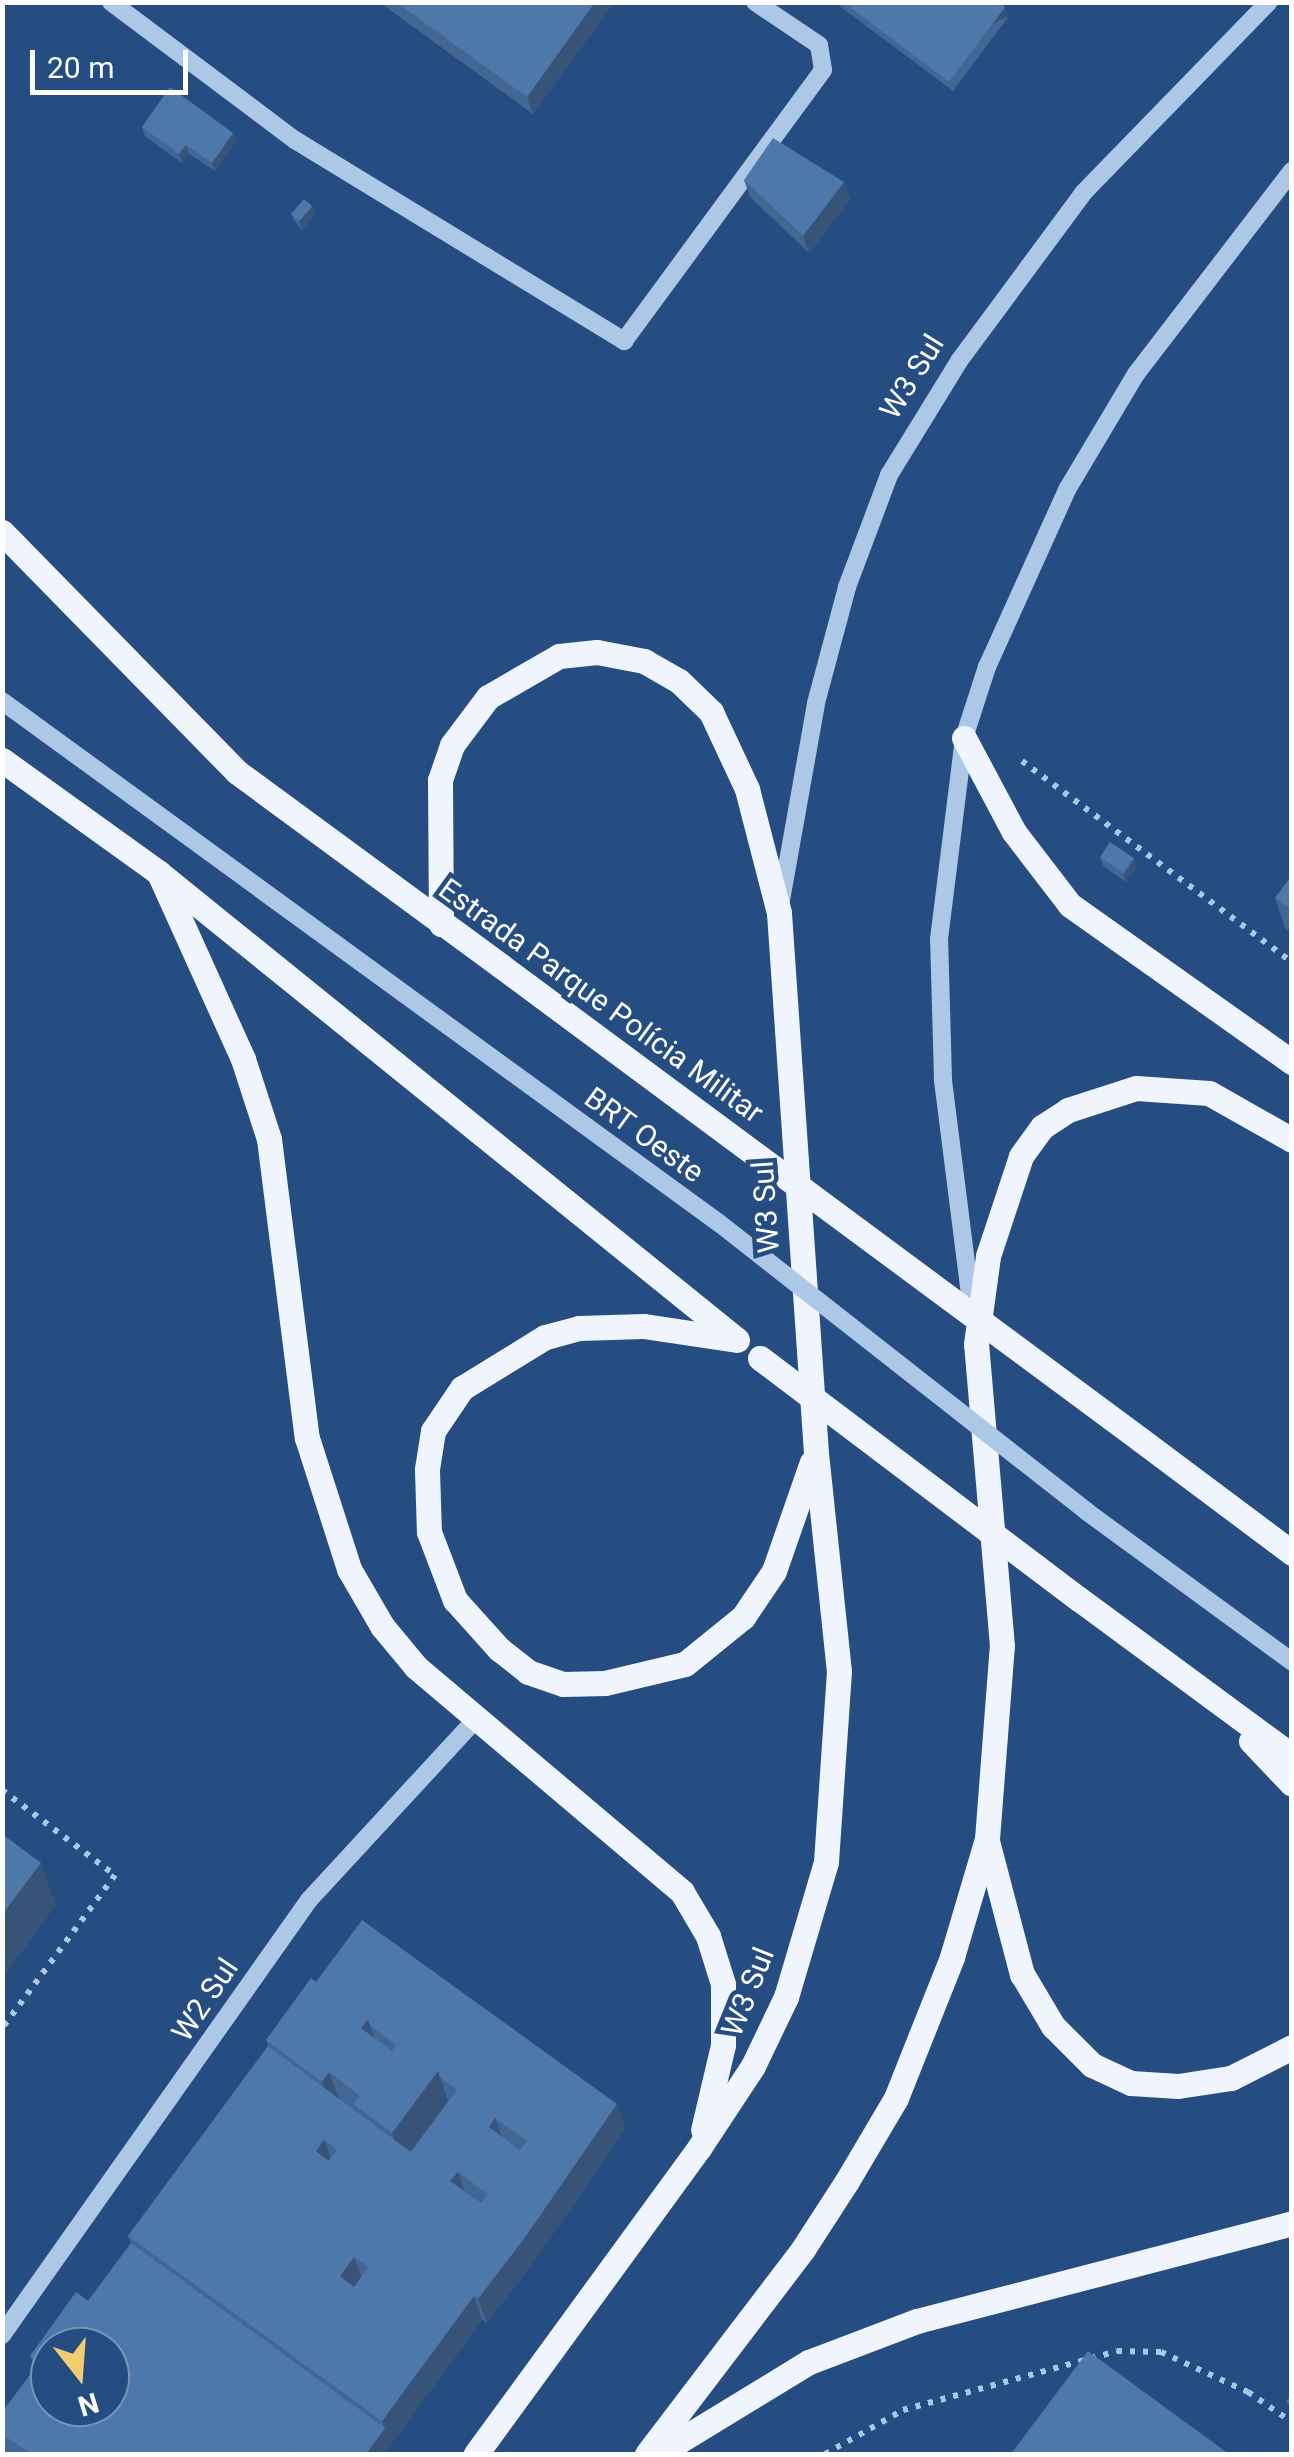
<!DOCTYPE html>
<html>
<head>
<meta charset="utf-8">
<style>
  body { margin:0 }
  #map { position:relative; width:1294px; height:2457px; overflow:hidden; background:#254d82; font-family:Roboto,sans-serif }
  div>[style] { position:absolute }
  .path>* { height:6px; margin-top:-3px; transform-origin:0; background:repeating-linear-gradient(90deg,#adc7e7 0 5px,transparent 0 13px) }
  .minor>* { height:18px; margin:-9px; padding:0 9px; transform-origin:9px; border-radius:9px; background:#adc7e7 }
  .major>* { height:25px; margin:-12.5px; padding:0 12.5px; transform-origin:12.5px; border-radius:12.5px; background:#eff4fd }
  .minor-bridge>* { height:18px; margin:-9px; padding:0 9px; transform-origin:9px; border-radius:9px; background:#adc7e7 }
  .major-bridge>* { height:25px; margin:-12.5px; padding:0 12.5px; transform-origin:12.5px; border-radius:12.5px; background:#eff4fd }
  .wall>* { inset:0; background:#436692 }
  .shaded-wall>* { inset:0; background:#375377; transform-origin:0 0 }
  .building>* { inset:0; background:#4e77aa; transform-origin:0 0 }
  span { translate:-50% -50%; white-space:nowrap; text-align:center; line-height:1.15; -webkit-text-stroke:9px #254d82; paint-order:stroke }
  .street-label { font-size:30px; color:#fff }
  .frame { position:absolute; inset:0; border:5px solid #fff; pointer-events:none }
  .north { position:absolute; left:30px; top:2327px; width:100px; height:100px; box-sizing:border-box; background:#254d82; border:2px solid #7c94b4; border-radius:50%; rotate:163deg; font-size:28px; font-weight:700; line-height:40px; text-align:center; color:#fff }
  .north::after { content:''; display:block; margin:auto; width:35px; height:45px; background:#f0cd72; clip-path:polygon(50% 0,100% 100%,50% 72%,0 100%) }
  .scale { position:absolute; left:30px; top:50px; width:158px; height:45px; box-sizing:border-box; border:5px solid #fff; border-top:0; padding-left:12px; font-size:30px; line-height:35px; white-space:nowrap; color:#fff; -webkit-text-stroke:8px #254d82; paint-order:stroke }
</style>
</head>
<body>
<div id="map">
  <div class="path">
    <i style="left:1022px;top:761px;width:337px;rotate:36.7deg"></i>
    <i style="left:2px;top:1790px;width:141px;rotate:37deg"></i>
    <i style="left:115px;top:1875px;width:190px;rotate:126.4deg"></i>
    <i style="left:825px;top:2454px;width:90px;rotate:-29.4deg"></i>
    <i style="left:903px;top:2410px;width:222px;rotate:-15.4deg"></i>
    <i style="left:1117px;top:2351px;width:44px;rotate:1.3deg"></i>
    <i style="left:1161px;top:2352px;width:96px;rotate:24.7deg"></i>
    <i style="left:1248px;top:2392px;width:53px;rotate:34.3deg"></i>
  </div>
  <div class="minor">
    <i style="left:111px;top:2px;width:230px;rotate:36.9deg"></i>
    <i style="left:295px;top:140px;width:386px;rotate:31.4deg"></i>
    <i style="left:624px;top:341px;width:336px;rotate:-53.7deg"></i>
    <i style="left:823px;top:70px;width:25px;rotate:-99deg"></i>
    <i style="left:819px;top:45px;width:77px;rotate:-146.1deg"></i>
    <i style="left:2px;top:701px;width:887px;rotate:36.06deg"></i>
    <i style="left:780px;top:906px;width:206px;rotate:-79.9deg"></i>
    <i style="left:816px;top:703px;width:120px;rotate:-75deg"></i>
    <i style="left:847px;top:587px;width:120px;rotate:-69.4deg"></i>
    <i style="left:889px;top:475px;width:134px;rotate:-58.4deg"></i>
    <i style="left:959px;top:361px;width:210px;rotate:-53.5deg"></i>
    <i style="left:1084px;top:192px;width:265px;rotate:-45.8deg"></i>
    <i style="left:973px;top:1318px;width:241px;rotate:-97.2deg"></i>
    <i style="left:943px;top:1079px;width:140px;rotate:-91.6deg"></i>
    <i style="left:939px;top:939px;width:203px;rotate:-82.9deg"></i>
    <i style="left:964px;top:738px;width:75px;rotate:-72.1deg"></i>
    <i style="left:987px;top:667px;width:196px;rotate:-65.7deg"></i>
    <i style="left:1068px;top:488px;width:133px;rotate:-59.2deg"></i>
    <i style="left:1136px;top:374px;width:256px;rotate:-52.5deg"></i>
    <i style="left:1086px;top:1511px;width:255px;rotate:36.2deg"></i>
    <i style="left:2px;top:2335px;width:532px;rotate:-54.79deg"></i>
    <i style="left:309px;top:1900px;width:249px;rotate:-47.3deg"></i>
  </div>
  <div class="major">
    <i style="left:2px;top:532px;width:336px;rotate:45.6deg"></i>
    <i style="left:237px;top:772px;width:328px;rotate:36.3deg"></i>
    <i style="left:964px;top:738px;width:106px;rotate:62deg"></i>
    <i style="left:1014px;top:832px;width:92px;rotate:52.5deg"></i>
    <i style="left:1070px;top:905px;width:272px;rotate:35.3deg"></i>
    <i style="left:2px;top:760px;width:193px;rotate:35.7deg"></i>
    <i style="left:159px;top:873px;width:742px;rotate:38.93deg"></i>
    <i style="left:159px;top:873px;width:204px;rotate:65.7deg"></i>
    <i style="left:243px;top:1059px;width:84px;rotate:72deg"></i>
    <i style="left:269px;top:1139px;width:301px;rotate:82.8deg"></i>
    <i style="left:307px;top:1438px;width:138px;rotate:72.2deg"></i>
    <i style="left:349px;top:1569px;width:66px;rotate:59.9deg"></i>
    <i style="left:382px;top:1626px;width:53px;rotate:50.3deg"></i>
    <i style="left:416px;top:1667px;width:348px;rotate:40.2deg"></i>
    <i style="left:682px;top:1892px;width:51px;rotate:59.4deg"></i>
    <i style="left:708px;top:1936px;width:50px;rotate:72.6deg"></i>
    <i style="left:723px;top:1984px;width:61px;rotate:90deg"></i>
    <i style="left:723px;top:2045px;width:87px;rotate:103.2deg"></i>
    <i style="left:441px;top:924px;width:144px;rotate:-90.4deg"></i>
    <i style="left:440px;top:780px;width:37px;rotate:-71deg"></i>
    <i style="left:452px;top:745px;width:60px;rotate:-53.1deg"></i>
    <i style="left:488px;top:697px;width:82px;rotate:-30deg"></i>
    <i style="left:559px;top:656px;width:38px;rotate:-6deg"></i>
    <i style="left:597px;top:652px;width:48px;rotate:10.8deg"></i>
    <i style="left:644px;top:661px;width:40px;rotate:29.7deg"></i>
    <i style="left:679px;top:681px;width:45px;rotate:44.1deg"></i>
    <i style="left:711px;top:712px;width:85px;rotate:64.9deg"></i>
    <i style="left:747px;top:789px;width:128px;rotate:75.5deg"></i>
    <i style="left:779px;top:913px;width:541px;rotate:86.08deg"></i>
    <i style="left:816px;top:1453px;width:219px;rotate:84deg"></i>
    <i style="left:839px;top:1671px;width:191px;rotate:93.9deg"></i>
    <i style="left:826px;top:1862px;width:141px;rotate:106.5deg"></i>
    <i style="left:786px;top:1997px;width:76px;rotate:115.6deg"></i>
    <i style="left:753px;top:2066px;width:98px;rotate:123.4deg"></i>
    <i style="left:699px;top:2148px;width:379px;rotate:126.1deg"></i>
    <i style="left:737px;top:1340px;width:95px;rotate:-171.5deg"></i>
    <i style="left:643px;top:1326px;width:64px;rotate:178.2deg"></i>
    <i style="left:579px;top:1328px;width:35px;rotate:165deg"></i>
    <i style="left:545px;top:1337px;width:97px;rotate:148.4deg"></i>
    <i style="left:462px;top:1388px;width:52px;rotate:124deg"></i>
    <i style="left:433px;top:1431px;width:39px;rotate:99deg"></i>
    <i style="left:427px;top:1470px;width:62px;rotate:88.2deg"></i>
    <i style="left:429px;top:1532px;width:73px;rotate:69.1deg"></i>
    <i style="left:455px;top:1600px;width:66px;rotate:48.1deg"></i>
    <i style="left:499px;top:1649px;width:37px;rotate:38deg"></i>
    <i style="left:528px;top:1672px;width:37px;rotate:19deg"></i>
    <i style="left:563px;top:1684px;width:42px;rotate:-1.4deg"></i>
    <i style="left:605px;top:1683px;width:82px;rotate:-13.4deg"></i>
    <i style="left:685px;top:1664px;width:75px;rotate:-39deg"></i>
    <i style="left:743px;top:1617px;width:55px;rotate:-56deg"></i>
    <i style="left:774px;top:1571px;width:115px;rotate:-70.8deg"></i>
    <i style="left:1141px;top:1440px;width:189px;rotate:36.8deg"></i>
    <i style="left:1079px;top:1599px;width:265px;rotate:36.4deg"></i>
    <i style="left:1251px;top:1741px;width:59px;rotate:46.4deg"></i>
    <i style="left:987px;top:1841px;width:138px;rotate:75.3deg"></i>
    <i style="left:1022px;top:1974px;width:61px;rotate:59.2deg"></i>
    <i style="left:1053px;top:2026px;width:55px;rotate:45deg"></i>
    <i style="left:1092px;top:2065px;width:43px;rotate:24.8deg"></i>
    <i style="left:1131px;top:2083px;width:47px;rotate:3.7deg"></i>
    <i style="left:1178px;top:2086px;width:54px;rotate:-8.6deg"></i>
    <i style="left:1231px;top:2078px;width:68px;rotate:-26.9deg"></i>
    <i style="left:647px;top:2454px;width:258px;rotate:-52.7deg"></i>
    <i style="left:803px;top:2249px;width:81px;rotate:-57.1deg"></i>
    <i style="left:847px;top:2181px;width:96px;rotate:-59.4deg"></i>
    <i style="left:896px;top:2098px;width:152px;rotate:-68.3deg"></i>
    <i style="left:952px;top:1957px;width:123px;rotate:-73.5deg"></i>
    <i style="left:987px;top:1839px;width:194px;rotate:-85.6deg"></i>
    <i style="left:1002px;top:1646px;width:303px;rotate:-94.9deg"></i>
    <i style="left:976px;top:1344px;width:89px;rotate:-82.2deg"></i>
    <i style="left:988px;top:1256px;width:105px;rotate:-71.7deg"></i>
    <i style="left:1021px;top:1156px;width:36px;rotate:-54deg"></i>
    <i style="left:1042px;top:1127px;width:31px;rotate:-33deg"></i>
    <i style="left:1068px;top:1110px;width:71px;rotate:-17.9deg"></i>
    <i style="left:1136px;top:1088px;width:73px;rotate:3.9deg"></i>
    <i style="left:1209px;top:1093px;width:95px;rotate:29.5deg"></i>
    <i style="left:658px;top:2454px;width:177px;rotate:-31.4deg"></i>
    <i style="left:809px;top:2362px;width:116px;rotate:-20.8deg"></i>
    <i style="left:917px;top:2321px;width:388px;rotate:-14.6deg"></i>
  </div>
  <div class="minor-bridge">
    <i style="left:719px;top:1223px;width:467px;rotate:38.1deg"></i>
  </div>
  <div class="major-bridge">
    <i style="left:501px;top:966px;width:796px;rotate:36.52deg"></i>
    <i style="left:760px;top:1358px;width:400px;rotate:37.1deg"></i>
  </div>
  <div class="wall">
    <i style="clip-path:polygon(379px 2px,614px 2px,533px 114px)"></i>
    <i style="clip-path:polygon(834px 2px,999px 2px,1009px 16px,953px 91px)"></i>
    <i style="clip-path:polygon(142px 127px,233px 133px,236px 141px,215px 171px,189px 154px,182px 163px,145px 136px)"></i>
    <i style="clip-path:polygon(744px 180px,844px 182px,850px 199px,809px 253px,750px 197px)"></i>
    <i style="clip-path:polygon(312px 206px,315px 214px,302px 230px,295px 222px,291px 214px)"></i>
    <i style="clip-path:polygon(1100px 857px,1137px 867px,1126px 882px,1103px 866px)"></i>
    <i style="clip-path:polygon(1292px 875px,1292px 932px,1285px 928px,1275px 898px)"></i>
    <i style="clip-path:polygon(316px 1982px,626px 2128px,535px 2260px,487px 2323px,482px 2320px,384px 2454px,3px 2454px,2px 2412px,35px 2369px,30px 2356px,88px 2301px,131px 2243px,128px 2236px,268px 2046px,266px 2040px)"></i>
  </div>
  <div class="shaded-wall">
    <i style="clip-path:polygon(595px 2px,614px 2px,533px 114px,527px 97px)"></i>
    <i style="left:1005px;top:7px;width:10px;height:94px;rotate:66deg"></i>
    <i style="clip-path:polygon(233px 133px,236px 141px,215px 171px,212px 163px)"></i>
    <i style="clip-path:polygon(186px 145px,189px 154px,182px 163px,179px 154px)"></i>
    <i style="clip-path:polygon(844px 182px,850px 199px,809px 253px,803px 236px)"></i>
    <i style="clip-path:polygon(312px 206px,315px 214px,302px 230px,299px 221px)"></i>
    <i style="clip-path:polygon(1134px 858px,1137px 867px,1126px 882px,1123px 873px)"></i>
    <i style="clip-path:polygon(41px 1863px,56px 1905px,2px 1979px,2px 1915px)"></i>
    <i style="clip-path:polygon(368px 2020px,378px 2049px,361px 2028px)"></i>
    <i style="clip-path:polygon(438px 2071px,448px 2101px,402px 2163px,392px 2133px)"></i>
    <i style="clip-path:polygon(329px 2072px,340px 2102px,333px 2111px,322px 2082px)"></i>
    <i style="clip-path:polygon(617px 2104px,626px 2128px,535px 2260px,487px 2323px,478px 2299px)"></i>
    <i style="clip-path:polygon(495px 2118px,504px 2142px,489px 2127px)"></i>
    <i style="clip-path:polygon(324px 2140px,333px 2164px,316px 2151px)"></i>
    <i style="clip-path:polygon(458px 2172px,466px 2196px,450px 2181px)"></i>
    <i style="clip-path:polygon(354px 2257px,363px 2281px,349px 2300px,340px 2276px)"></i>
    <i style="clip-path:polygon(474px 2296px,482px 2320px,384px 2454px,366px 2454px,385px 2428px,382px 2421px)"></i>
  </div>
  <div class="building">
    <i style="clip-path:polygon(396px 2px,595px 2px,527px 97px)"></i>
    <i style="clip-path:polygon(843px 2px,999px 2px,1005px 7px,949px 82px)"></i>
    <i style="clip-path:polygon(170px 87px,233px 133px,212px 163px,186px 145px,179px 154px,142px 127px)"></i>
    <i style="clip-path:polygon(773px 138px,844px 182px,803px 236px,744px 180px)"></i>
    <i style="left:304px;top:199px;width:11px;height:20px;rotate:41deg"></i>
    <i style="left:1110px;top:842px;width:29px;height:18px;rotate:34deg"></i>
    <i style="clip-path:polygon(1292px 875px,1292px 910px,1275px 898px)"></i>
    <i style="clip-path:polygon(2px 1834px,41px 1863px,2px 1915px)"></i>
    <i style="clip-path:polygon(evenodd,362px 1920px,617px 2104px,526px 2236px,478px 2299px,474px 2296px,382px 2421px,128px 2236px,268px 2046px,411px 2152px,457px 2090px,440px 2077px,438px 2071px,398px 2042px,396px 2045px,370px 2025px,368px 2020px,316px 1982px,362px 1920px,495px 2118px,527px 2141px,520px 2150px,489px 2127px,495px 2118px,362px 1920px,324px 2140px,337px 2150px,328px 2161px,316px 2151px,324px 2140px,362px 1920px,458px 2172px,488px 2194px,481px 2203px,450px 2181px,458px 2172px,362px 1920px,354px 2257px,368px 2267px,354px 2287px,340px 2276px,354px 2257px)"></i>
    <i style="clip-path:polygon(311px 1978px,368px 2020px,361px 2028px,392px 2051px,398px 2042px,438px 2071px,392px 2133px,353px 2104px,360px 2096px,329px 2072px,322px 2082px,266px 2040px)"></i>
    <i style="clip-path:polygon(131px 2243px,385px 2428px,366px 2454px,298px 2454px,88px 2301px)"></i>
    <i style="clip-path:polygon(evenodd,76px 2292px,298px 2454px,31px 2454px,2px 2434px,2px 2412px,39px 2363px,30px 2356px,76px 2292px,50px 2347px,110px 2347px,110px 2407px,50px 2407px,50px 2347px)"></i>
    <i style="clip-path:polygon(1088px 2351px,1229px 2454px,1011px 2454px)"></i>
    <i style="clip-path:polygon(1292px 2394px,1292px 2406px,1286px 2402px)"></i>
  </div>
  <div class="street-label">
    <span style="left:912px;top:377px;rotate:-58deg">W3 Sul</span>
    <span style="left:601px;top:1001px;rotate:36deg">Estrada Parque Polícia Militar</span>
    <span style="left:644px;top:1135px;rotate:36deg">BRT Oeste</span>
    <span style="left:766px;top:1207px;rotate:-94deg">W3 Sul</span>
    <span style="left:748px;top:1992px;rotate:-68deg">W3 Sul</span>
    <span style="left:205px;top:2000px;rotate:-56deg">W2 Sul</span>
  </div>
  <div class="frame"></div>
  <div class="north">N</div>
  <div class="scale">20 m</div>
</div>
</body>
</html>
